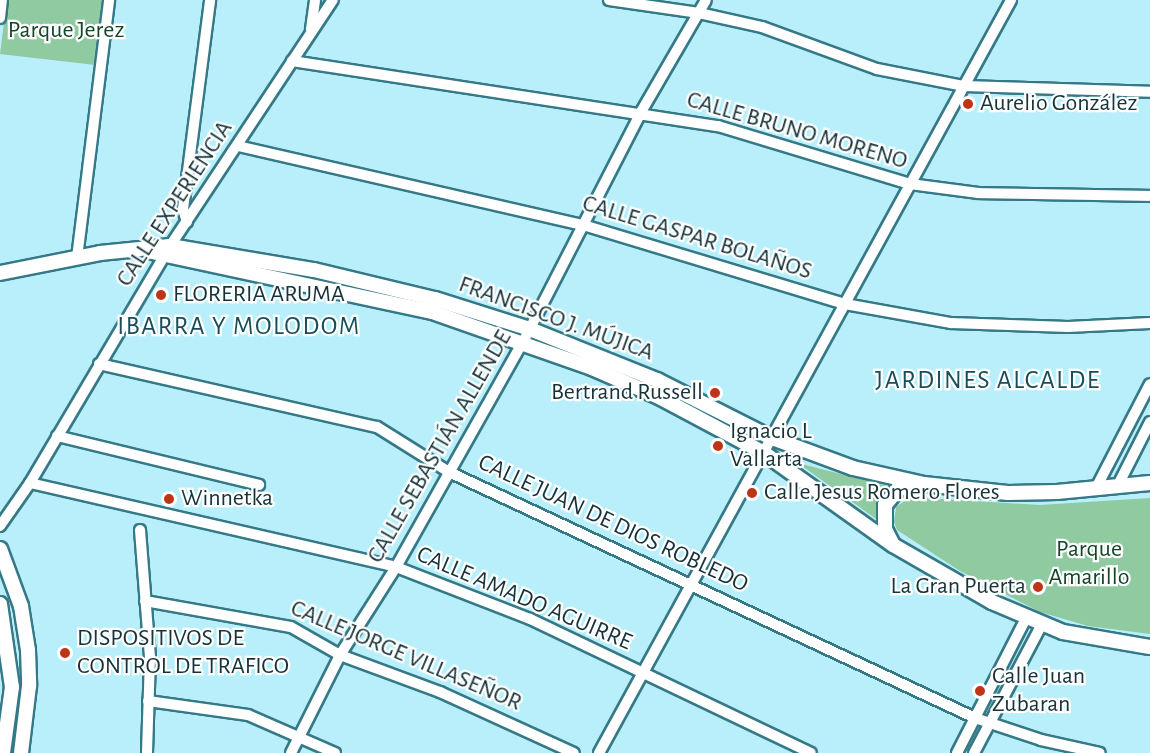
<!DOCTYPE html>
<html>
<head>
<meta charset="utf-8">
<style>
  body { margin:0 }
  #map { position:relative; width:1150px; height:753px; overflow:hidden; background:#b9effb; font-family:"Alegreya Sans",sans-serif }
  div>[style] { position:absolute }
  .green>* { inset:0; background:#8fcaa0 }
  .roads { filter:drop-shadow(2px 0 #357987) drop-shadow(-2px 0 #357987) drop-shadow(0 2px #357987) drop-shadow(0 -2px #357987) }
  .minor>* { height:10px; margin:-5px; padding:0 5px; transform-origin:5px; border-radius:5px; background:#fff }
  .tertiary>* { height:14px; margin:-7px; padding:0 7px; transform-origin:7px; border-radius:7px; background:#fff }
  .dots>* { width:16px; height:16px; translate:-50% -50%; box-sizing:border-box; border:3px solid #fff; border-radius:50% }
  span { translate:-50% -50%; white-space:nowrap; text-align:center; line-height:1.15; -webkit-text-stroke:4.5px #fff; paint-order:stroke }
  .park-label { font-size:24px; color:#154528 }
  .poi-label { font-size:24px; color:#173339 }
  .left { translate:0 -50%; text-align:left }
  .right { translate:-100% -50%; text-align:right }
  .street-label { font-size:24px; color:#173339 }
  .neighbourhood-label { font-size:26px; color:#194e59; letter-spacing:1.5px }
</style>
</head>
<body>
<div id="map">
  <div class="green">
    <i style="clip-path:polygon(7px 0,103px 0,95px 65px,0 54px)"></i>
    <i style="clip-path:polygon(798px 463px,891px 487px,879px 499px,876px 519px)"></i>
    <i style="clip-path:polygon(910px 497px,1040px 505px,1150px 498px,1150px 634px,1088px 626px,1040px 612px,960px 571px,897px 530px,894px 522px,896px 507px)"></i>
  </div>
  <div class="roads">
    <div class="minor">
      <i style="left:609px;top:0;width:91px;rotate:8.2deg"></i>
      <i style="left:699px;top:13px;width:65px;rotate:12.5deg"></i>
      <i style="left:762px;top:27px;width:122px;rotate:20.1deg"></i>
      <i style="left:877px;top:69px;width:89px;rotate:11.1deg"></i>
      <i style="left:964px;top:86px;width:186px;rotate:1.8deg"></i>
      <i style="left:0;top:18px;width:18px;rotate:-84deg"></i>
      <i style="left:311px;top:29px;width:29px;rotate:-82deg"></i>
      <i style="left:292px;top:61px;width:431px;rotate:8.7deg"></i>
      <i style="left:718px;top:126px;width:201px;rotate:16.8deg"></i>
      <i style="left:910px;top:184px;width:69px;rotate:7.5deg"></i>
      <i style="left:978px;top:193px;width:172px;rotate:1deg"></i>
      <i style="left:238px;top:146px;width:354px;rotate:12.9deg"></i>
      <i style="left:583px;top:225px;width:274px;rotate:16.8deg"></i>
      <i style="left:845px;top:304px;width:108px;rotate:10.2deg"></i>
      <i style="left:951px;top:323px;width:117px;rotate:2deg"></i>
      <i style="left:1068px;top:327px;width:82px;rotate:-2.8deg"></i>
      <i style="left:187px;top:222px;width:14px;rotate:-107deg"></i>
      <i style="left:183px;top:209px;width:211px;rotate:-82.6deg"></i>
      <i style="left:77px;top:258px;width:260px;rotate:-82.9deg"></i>
      <i style="left:99px;top:364px;width:285px;rotate:12.8deg"></i>
      <i style="left:377px;top:427px;width:85px;rotate:32deg"></i>
      <i style="left:449px;top:472px;width:581px;rotate:25.06deg"></i>
      <i style="left:975px;top:718px;width:70px;rotate:18.4deg"></i>
      <i style="left:1041px;top:740px;width:60px;rotate:12.4deg"></i>
      <i style="left:57px;top:436px;width:208px;rotate:13.6deg"></i>
      <i style="left:30px;top:483px;width:376px;rotate:12.9deg"></i>
      <i style="left:396px;top:567px;width:144px;rotate:21.2deg"></i>
      <i style="left:530px;top:619px;width:311px;rotate:25.5deg"></i>
      <i style="left:1117px;top:487px;width:73px;rotate:-63.1deg"></i>
      <i style="left:1095px;top:490px;width:119px;rotate:-62.6deg"></i>
      <i style="left:0;top:526px;width:52px;rotate:-55.1deg"></i>
      <i style="left:30px;top:483px;width:275px;rotate:-59.4deg"></i>
      <i style="left:170px;top:246px;width:295px;rotate:-56.5deg"></i>
      <i style="left:140px;top:530px;width:127px;rotate:85.5deg"></i>
      <i style="left:150px;top:657px;width:96px;rotate:91.8deg"></i>
      <i style="left:145px;top:601px;width:148px;rotate:10.1deg"></i>
      <i style="left:291px;top:627px;width:56px;rotate:29.7deg"></i>
      <i style="left:340px;top:655px;width:107px;rotate:20.3deg"></i>
      <i style="left:440px;top:692px;width:147px;rotate:24.5deg"></i>
      <i style="left:148px;top:701px;width:101px;rotate:8deg"></i>
      <i style="left:248px;top:715px;width:95px;rotate:23.6deg"></i>
      <i style="left:291px;top:753px;width:110px;rotate:-63.4deg"></i>
      <i style="left:340px;top:655px;width:104px;rotate:-57.5deg"></i>
      <i style="left:396px;top:567px;width:258px;rotate:-60.6deg"></i>
      <i style="left:523px;top:342px;width:259px;rotate:-62.8deg"></i>
      <i style="left:641px;top:112px;width:129px;rotate:-59.9deg"></i>
      <i style="left:599px;top:753px;width:858px;rotate:-61.31deg"></i>
      <i style="left:957px;top:753px;width:152px;rotate:-62.9deg"></i>
      <i style="left:974px;top:753px;width:146px;rotate:-62.2deg"></i>
    </div>
    <div class="tertiary">
      <i style="left:152px;top:252px;width:286px;rotate:12.1deg"></i>
      <i style="left:432px;top:312px;width:170px;rotate:19.3deg"></i>
      <i style="left:592px;top:368px;width:75px;rotate:23.5deg"></i>
      <i style="left:661px;top:398px;width:117px;rotate:28.1deg"></i>
      <i style="left:764px;top:453px;width:158px;rotate:35.5deg"></i>
      <i style="left:893px;top:545px;width:114px;rotate:29.9deg"></i>
      <i style="left:992px;top:602px;width:77px;rotate:22.9deg"></i>
      <i style="left:1063px;top:632px;width:88px;rotate:9.8deg"></i>
      <i style="left:0;top:273px;width:102px;rotate:-11.3deg"></i>
      <i style="left:100px;top:253px;width:70px;rotate:-5.7deg"></i>
      <i style="left:170px;top:246px;width:146px;rotate:9.5deg"></i>
      <i style="left:314px;top:270px;width:124px;rotate:13.5deg"></i>
      <i style="left:435px;top:299px;width:100px;rotate:17.5deg"></i>
      <i style="left:530px;top:329px;width:137px;rotate:21.9deg"></i>
      <i style="left:657px;top:380px;width:129px;rotate:26.8deg"></i>
      <i style="left:772px;top:438px;width:86px;rotate:20.3deg"></i>
      <i style="left:853px;top:468px;width:73px;rotate:12.7deg"></i>
      <i style="left:924px;top:484px;width:84px;rotate:6.1deg"></i>
      <i style="left:1008px;top:493px;width:49px;rotate:-1.2deg"></i>
      <i style="left:1057px;top:492px;width:93px;rotate:-5.5deg"></i>
      <i style="left:892px;top:543px;width:16px;rotate:-117deg"></i>
      <i style="left:885px;top:529px;width:24px;rotate:-90deg"></i>
      <i style="left:885px;top:505px;width:21px;rotate:-51deg"></i>
      <i style="left:898px;top:489px;width:18px;rotate:-13deg"></i>
      <i style="left:0;top:549px;width:61px;rotate:69.8deg"></i>
      <i style="left:21px;top:606px;width:45px;rotate:81deg"></i>
      <i style="left:28px;top:650px;width:36px;rotate:88deg"></i>
      <i style="left:29px;top:686px;width:67px;rotate:96.8deg"></i>
      <i style="left:0;top:604px;width:84px;rotate:81.8deg"></i>
      <i style="left:12px;top:687px;width:67px;rotate:97.8deg"></i>
    </div>
  </div>
  <div class="dots">
    <i style="left:968px;top:104px;background:#bf3416"></i>
    <i style="left:161px;top:295px;background:#bf3416"></i>
    <i style="left:715px;top:393px;background:#bf3416"></i>
    <i style="left:718px;top:446px;background:#bf3416"></i>
    <i style="left:752px;top:493px;background:#bf3416"></i>
    <i style="left:169px;top:499px;background:#bf3416"></i>
    <i style="left:1038px;top:587px;background:#bf3416"></i>
    <i style="left:65px;top:653px;background:#bf3416"></i>
    <i style="left:980px;top:691px;background:#bf3416"></i>
  </div>
  <div class="park-label">
    <span style="left:66px;top:31px">Parque Jerez</span>
    <span style="left:1089px;top:564px">Parque<br>Amarillo</span>
  </div>
  <div class="poi-label">
    <span class="left" style="left:980px;top:104px">Aurelio González</span>
    <span class="left" style="left:173px;top:295px">FLORERIA ARUMA</span>
    <span class="right" style="left:703px;top:393px">Bertrand Russell</span>
    <span class="left" style="left:730px;top:446px">Ignacio L<br>Vallarta</span>
    <span class="left" style="left:764px;top:493px">Calle Jesus Romero Flores</span>
    <span class="left" style="left:181px;top:499px">Winnetka</span>
    <span class="right" style="left:1026px;top:587px">La Gran Puerta</span>
    <span class="left" style="left:77px;top:653px">DISPOSITIVOS DE<br>CONTROL DE TRAFICO</span>
    <span class="left" style="left:992px;top:691px">Calle Juan<br>Zubaran</span>
  </div>
  <div class="street-label">
    <span style="left:797px;top:131px;rotate:16deg">CALLE BRUNO MORENO</span>
    <span style="left:175px;top:204px;rotate:-57deg">CALLE EXPERIENCIA</span>
    <span style="left:697px;top:238px;rotate:17deg">CALLE GASPAR BOLAÑOS</span>
    <span style="left:556px;top:319px;rotate:20deg">FRANCISCO J. MÚJICA</span>
    <span style="left:440px;top:447px;rotate:-60deg">CALLE SEBASTIÁN ALLENDE</span>
    <span style="left:613px;top:524px;rotate:25deg">CALLE JUAN DE DIOS ROBLEDO</span>
    <span style="left:524px;top:599px;rotate:23deg">CALLE AMADO AGUIRRE</span>
    <span style="left:406px;top:656px;rotate:23deg">CALLE JORGE VILLASEÑOR</span>
  </div>
  <div class="neighbourhood-label">
    <span style="left:239px;top:327px">IBARRA Y MOLODOM</span>
    <span style="left:988px;top:381px">JARDINES ALCALDE</span>
  </div>
</div>
</body>
</html>
